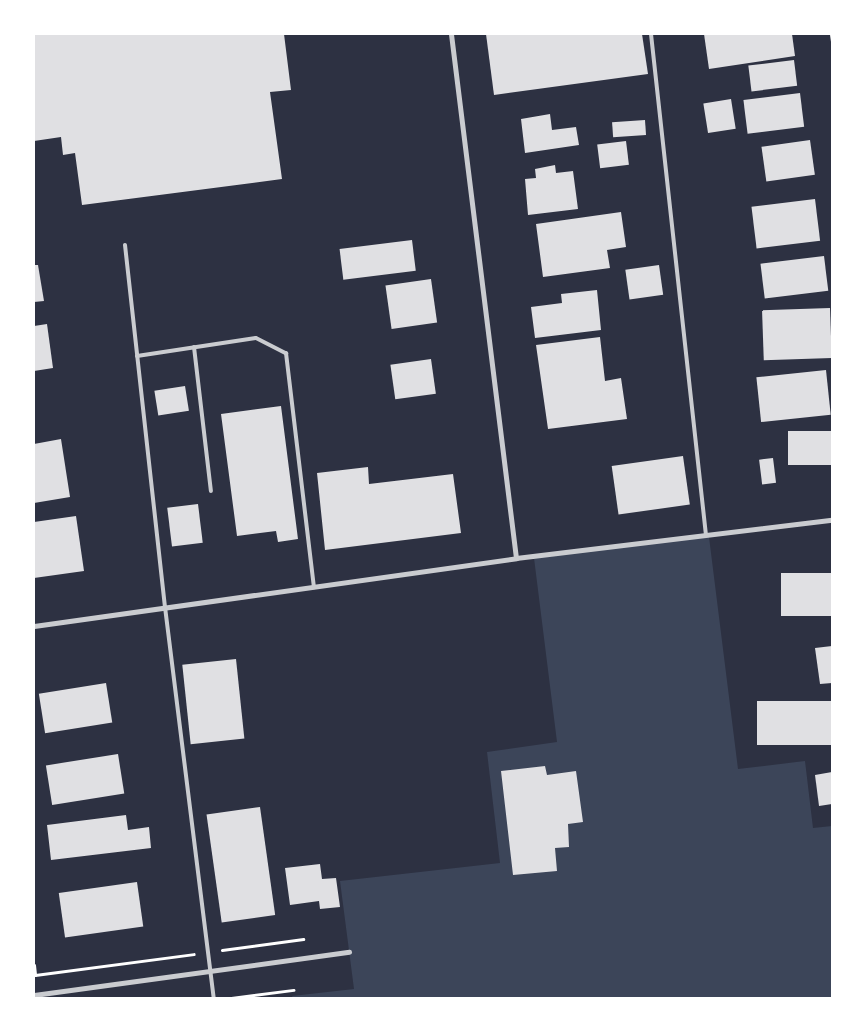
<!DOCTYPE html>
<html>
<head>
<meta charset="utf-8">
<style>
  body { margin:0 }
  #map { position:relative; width:866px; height:1032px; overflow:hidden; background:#2d3142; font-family:"Space Grotesk",sans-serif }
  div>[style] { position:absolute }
  .green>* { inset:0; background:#3c4559 }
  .building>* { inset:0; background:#e0e0e3; transform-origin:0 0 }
  .path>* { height:3px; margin:-1.5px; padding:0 1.5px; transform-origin:1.5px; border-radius:1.5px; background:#fff }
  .service>* { height:4px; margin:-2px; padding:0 2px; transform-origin:2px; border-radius:2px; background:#caccd0 }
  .minor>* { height:5px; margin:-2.5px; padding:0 2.5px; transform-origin:2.5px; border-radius:2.5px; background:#caccd0 }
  span { translate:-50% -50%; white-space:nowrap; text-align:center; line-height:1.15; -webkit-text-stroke:4px #fff; paint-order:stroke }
  .frame { position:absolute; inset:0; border:35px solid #fff; pointer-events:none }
</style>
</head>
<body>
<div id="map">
  <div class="green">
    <i style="clip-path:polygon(709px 537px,738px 769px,805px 761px,813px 828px,832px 826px,832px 998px,293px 998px,292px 996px,354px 989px,340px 881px,500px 863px,487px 752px,557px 742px,534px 558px)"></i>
  </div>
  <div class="building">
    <i style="clip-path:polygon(34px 34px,284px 34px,291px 90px,270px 92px,282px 179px,82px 205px,75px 153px,63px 155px,61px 137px,34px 141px)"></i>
    <i style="clip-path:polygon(486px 34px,642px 34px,648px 74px,494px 95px)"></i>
    <i style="clip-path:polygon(704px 34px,792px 34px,795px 56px,709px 69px)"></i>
    <i style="left:794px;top:60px;width:26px;height:46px;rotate:83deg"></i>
    <i style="left:800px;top:93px;width:34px;height:57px;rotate:83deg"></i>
    <i style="left:731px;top:99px;width:30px;height:28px;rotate:81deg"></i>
    <i style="clip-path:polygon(550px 114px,552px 130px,576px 127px,579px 145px,525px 153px,521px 119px)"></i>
    <i style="left:645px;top:120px;width:15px;height:33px;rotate:86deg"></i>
    <i style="left:810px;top:140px;width:35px;height:49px;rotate:82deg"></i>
    <i style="left:626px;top:141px;width:24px;height:29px;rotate:83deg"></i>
    <i style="clip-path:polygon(555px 165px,556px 173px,573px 171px,578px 209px,528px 215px,525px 179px,536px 178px,535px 169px)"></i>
    <i style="left:815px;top:199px;width:42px;height:64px;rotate:83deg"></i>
    <i style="clip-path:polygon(621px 212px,626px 247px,607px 250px,610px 268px,543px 277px,536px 224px)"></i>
    <i style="left:412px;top:240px;width:31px;height:73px;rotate:83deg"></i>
    <i style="left:824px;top:256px;width:35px;height:64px;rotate:83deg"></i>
    <i style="clip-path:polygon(34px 265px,38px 265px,44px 301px,34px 302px)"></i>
    <i style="left:659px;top:265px;width:30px;height:34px;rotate:82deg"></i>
    <i style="left:431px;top:279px;width:44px;height:46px;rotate:82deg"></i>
    <i style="clip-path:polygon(597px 290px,601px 330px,535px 338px,531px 307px,562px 303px,561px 294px)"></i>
    <i style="left:830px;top:308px;width:50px;height:68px;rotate:88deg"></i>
    <i style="clip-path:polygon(47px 324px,53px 368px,34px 371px,34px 326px)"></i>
    <i style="clip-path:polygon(600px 337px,605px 381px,621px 378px,627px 419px,548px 429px,536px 345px)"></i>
    <i style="left:431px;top:359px;width:35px;height:41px;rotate:82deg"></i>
    <i style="left:826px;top:370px;width:45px;height:70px;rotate:84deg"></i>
    <i style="left:185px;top:386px;width:25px;height:31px;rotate:81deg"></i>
    <i style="clip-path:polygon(281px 406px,298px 539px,278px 542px,276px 531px,237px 536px,221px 414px)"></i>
    <i style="left:832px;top:431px;width:34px;height:44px;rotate:90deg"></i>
    <i style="clip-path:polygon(61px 439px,70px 497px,34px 503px,34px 444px)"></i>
    <i style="left:683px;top:456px;width:49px;height:72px;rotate:82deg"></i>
    <i style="left:773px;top:458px;width:25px;height:14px;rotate:83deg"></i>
    <i style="clip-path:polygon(368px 467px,369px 484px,453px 474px,461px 533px,325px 550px,317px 473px)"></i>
    <i style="left:198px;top:504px;width:39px;height:31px;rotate:83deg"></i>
    <i style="clip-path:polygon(76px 516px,84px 571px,34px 578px,34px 522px)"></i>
    <i style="left:832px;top:573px;width:43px;height:51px;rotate:90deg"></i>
    <i style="clip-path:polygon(832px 646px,832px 683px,820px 684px,815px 648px)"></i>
    <i style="left:236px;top:659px;width:80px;height:54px;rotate:84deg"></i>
    <i style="left:106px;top:683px;width:40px;height:68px;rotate:81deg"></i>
    <i style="left:832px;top:701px;width:44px;height:75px;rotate:90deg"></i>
    <i style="left:118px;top:754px;width:40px;height:73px;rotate:81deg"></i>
    <i style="clip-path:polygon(545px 766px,547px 775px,576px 771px,583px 822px,568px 824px,569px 847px,555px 848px,557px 871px,513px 875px,501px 771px)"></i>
    <i style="clip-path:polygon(832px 772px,832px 804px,819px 806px,815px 775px)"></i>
    <i style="left:260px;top:807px;width:109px;height:54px;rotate:82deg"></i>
    <i style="clip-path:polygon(126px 815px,128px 830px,149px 827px,151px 848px,51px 860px,47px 825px)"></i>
    <i style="clip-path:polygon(320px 864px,322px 879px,336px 878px,340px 907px,320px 909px,319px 901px,290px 905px,285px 868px)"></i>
    <i style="left:137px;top:882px;width:45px;height:79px;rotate:82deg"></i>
  </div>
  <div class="path">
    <i style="left:831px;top:34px;width:7px;rotate:82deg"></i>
    <i style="left:222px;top:950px;width:82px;rotate:-7.7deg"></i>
    <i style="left:34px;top:965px;width:10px;rotate:84deg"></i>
    <i style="left:35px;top:975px;width:160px;rotate:-7.5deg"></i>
    <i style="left:231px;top:998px;width:63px;rotate:-7.4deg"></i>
  </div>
  <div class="service">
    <i style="left:651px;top:34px;width:504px;rotate:83.74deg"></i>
    <i style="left:125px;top:245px;width:364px;rotate:83.7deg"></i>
    <i style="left:165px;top:607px;width:394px;rotate:82.9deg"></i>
    <i style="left:194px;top:347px;width:145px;rotate:83.3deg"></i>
    <i style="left:137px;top:356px;width:120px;rotate:-8.6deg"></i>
    <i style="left:256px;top:338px;width:34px;rotate:27deg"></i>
    <i style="left:286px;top:353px;width:236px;rotate:83.2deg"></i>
  </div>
  <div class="minor">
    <i style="left:451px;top:34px;width:528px;rotate:82.93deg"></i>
    <i style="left:34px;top:626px;width:487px;rotate:-8deg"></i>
    <i style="left:516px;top:558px;width:318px;rotate:-6.9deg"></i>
    <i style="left:34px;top:995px;width:318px;rotate:-7.8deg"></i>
  </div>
  <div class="frame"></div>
</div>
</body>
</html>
